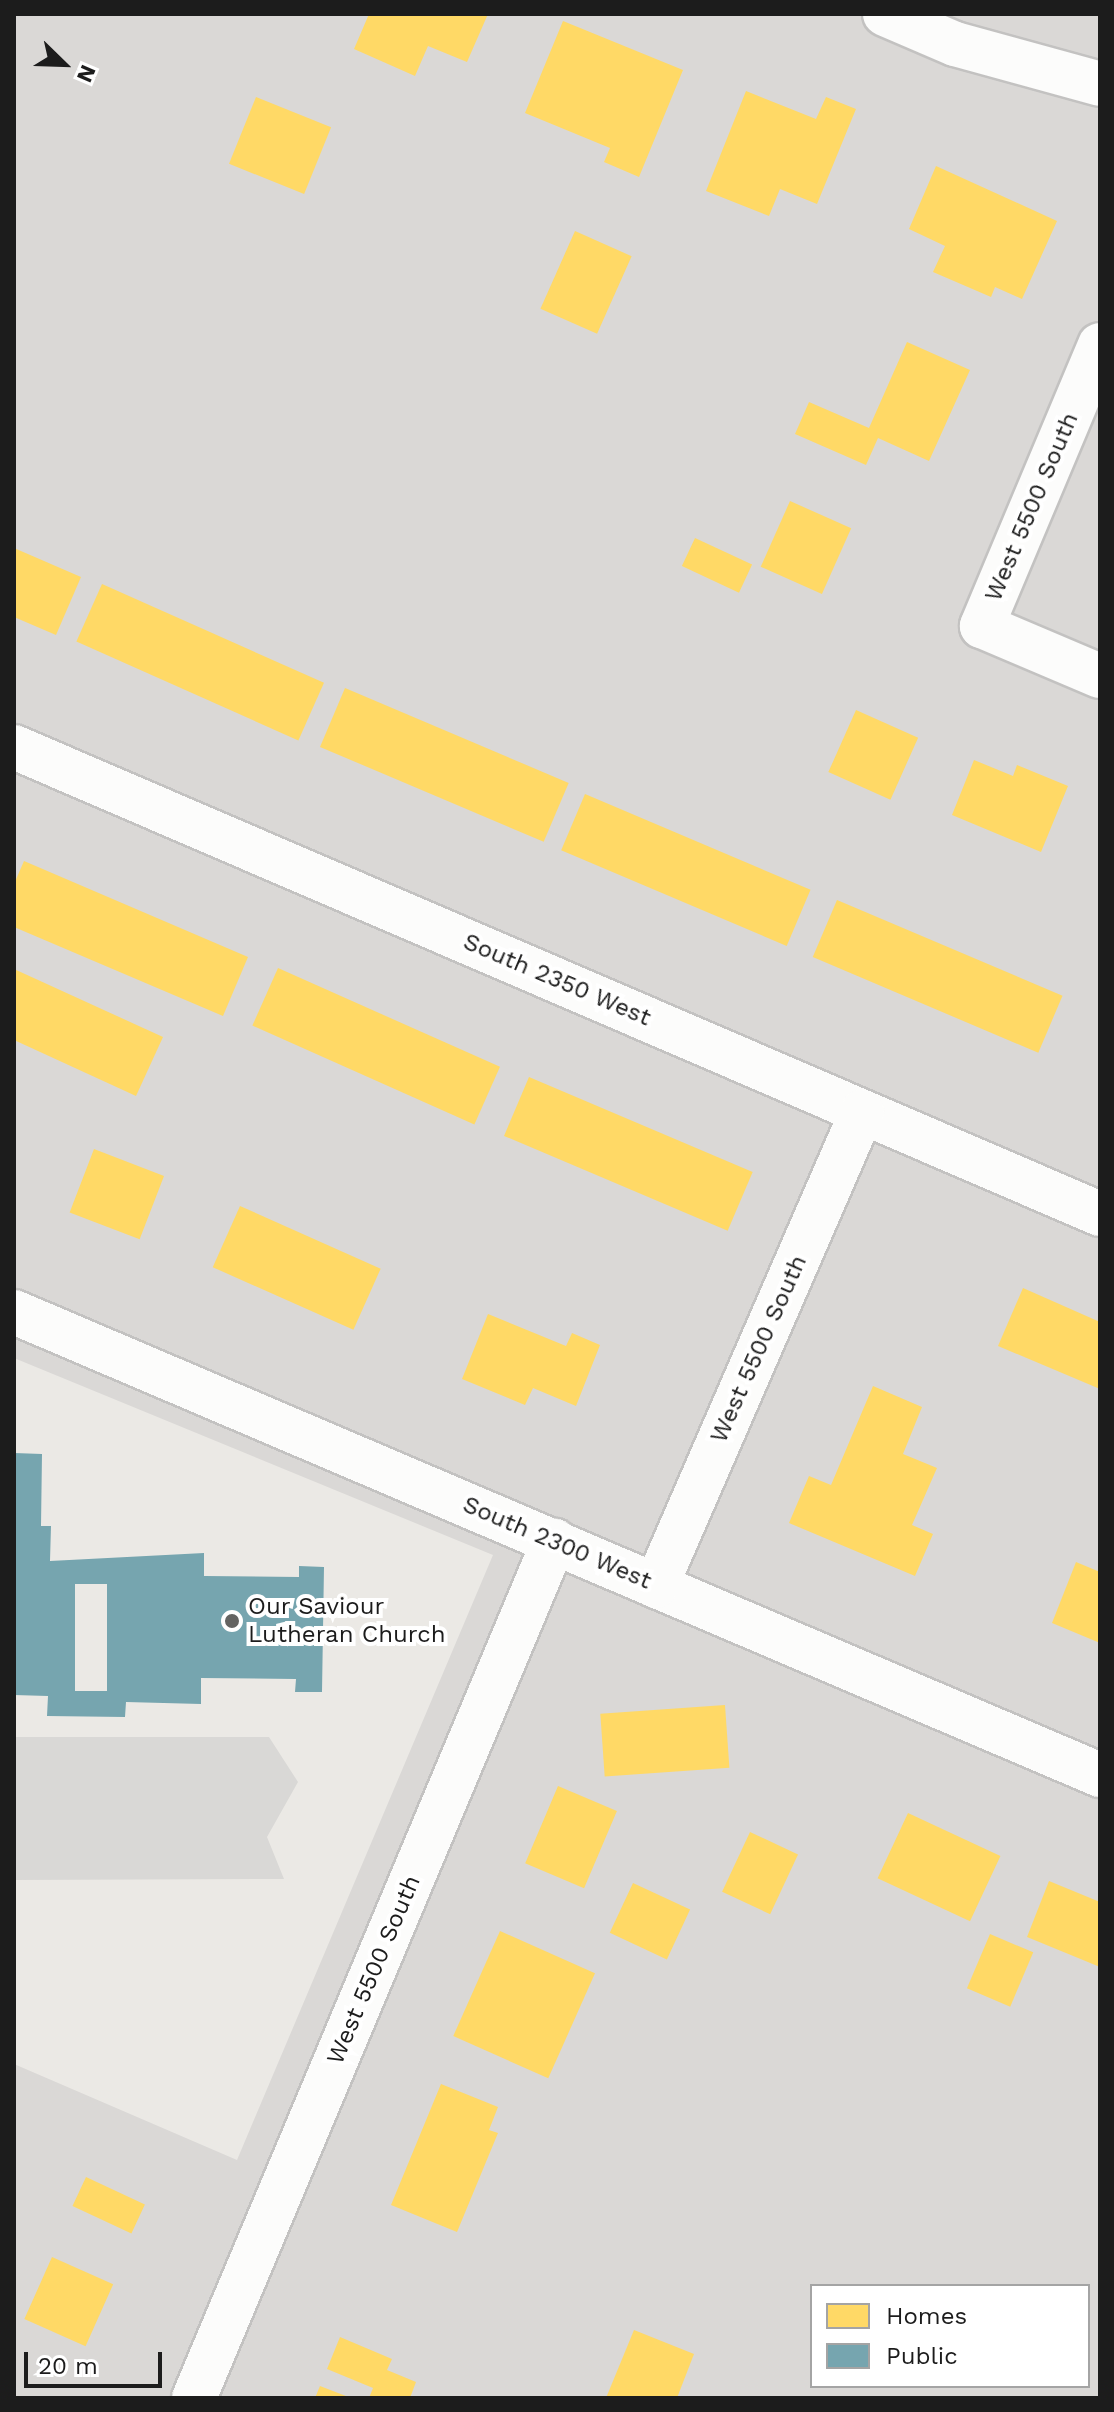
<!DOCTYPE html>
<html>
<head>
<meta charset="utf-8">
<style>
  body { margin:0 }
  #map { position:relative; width:1114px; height:2412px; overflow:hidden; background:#ebe9e5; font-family:"Work Sans",sans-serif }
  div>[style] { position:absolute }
  .residential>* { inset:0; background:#dad8d6 }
  .religious>* { inset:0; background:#d9d8d6 }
  .homes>* { inset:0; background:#ffd966; transform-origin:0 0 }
  .public>* { inset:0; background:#76a5af }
  .roads { filter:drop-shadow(2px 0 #c3c2c1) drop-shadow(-2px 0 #c3c2c1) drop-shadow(0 2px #c3c2c1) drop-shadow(0 -2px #c3c2c1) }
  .minor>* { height:44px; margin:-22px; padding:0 22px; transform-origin:22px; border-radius:22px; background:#fcfcfb }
  .dots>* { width:22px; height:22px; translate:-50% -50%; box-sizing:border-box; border:4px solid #fff; border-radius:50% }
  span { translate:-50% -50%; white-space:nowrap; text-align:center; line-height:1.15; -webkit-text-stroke:8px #fff; paint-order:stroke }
  .street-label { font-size:24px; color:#1c1c1c }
  .poi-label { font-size:24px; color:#1c1c1c }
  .left { translate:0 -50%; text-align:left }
  .frame { position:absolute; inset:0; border:16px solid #1c1c1c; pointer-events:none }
  .legend { position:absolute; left:810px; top:2284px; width:280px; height:104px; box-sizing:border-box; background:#fff; border:2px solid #a4a4a4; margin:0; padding:10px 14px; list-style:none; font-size:24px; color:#1c1c1c }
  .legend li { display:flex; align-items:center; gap:16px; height:40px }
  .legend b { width:40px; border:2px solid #a4a4a4 }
  .north { position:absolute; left:24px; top:24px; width:80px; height:80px; -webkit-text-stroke:6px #fff; paint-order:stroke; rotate:113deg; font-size:22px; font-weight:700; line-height:32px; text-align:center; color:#1c1c1c }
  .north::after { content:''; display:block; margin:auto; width:28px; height:36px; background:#1c1c1c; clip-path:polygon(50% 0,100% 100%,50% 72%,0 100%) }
  .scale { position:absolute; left:24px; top:2352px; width:138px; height:36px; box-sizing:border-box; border:4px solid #1c1c1c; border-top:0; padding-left:10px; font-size:24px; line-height:28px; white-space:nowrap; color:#1c1c1c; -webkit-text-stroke:6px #fff; paint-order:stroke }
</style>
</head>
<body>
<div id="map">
  <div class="residential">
    <i style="clip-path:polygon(evenodd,14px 14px,1100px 14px,1100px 2398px,14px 2398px,14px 2064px,237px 2160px,493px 1555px,14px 1358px,14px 14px,812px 2286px,1088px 2286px,1088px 2386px,812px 2386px,812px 2286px)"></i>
  </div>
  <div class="religious">
    <i style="clip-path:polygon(14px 1737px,269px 1737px,298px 1782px,267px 1837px,284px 1879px,14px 1880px)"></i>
  </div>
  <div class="homes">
    <i style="clip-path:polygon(369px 14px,488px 14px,467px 62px,428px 46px,415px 76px,354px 49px)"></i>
    <i style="clip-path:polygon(563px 21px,683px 70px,639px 177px,604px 162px,610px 148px,525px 113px)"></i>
    <i style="clip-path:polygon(746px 91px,816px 119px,826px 97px,856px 109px,817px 204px,780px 189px,769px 216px,706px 191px)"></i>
    <i style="left:256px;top:97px;width:81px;height:72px;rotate:22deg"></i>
    <i style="clip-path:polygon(936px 166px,1057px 221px,1022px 299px,995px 287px,991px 297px,933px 272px,945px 246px,909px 229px)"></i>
    <i style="left:575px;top:231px;width:62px;height:85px;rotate:24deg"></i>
    <i style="clip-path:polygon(907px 342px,970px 370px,929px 461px,878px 438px,866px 465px,795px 434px,809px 402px,869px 428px)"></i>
    <i style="left:790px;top:501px;width:67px;height:72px;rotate:24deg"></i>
    <i style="left:695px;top:538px;width:63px;height:31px;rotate:25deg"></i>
    <i style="clip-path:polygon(14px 548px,81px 577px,56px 635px,14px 617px)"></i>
    <i style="left:102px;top:584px;width:243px;height:63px;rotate:24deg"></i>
    <i style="left:345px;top:688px;width:243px;height:64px;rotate:23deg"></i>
    <i style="left:856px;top:710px;width:68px;height:68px;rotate:24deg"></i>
    <i style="clip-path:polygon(974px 760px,1013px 776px,1017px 765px,1068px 786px,1041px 852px,952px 815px)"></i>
    <i style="left:585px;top:794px;width:245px;height:61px;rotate:23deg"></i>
    <i style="clip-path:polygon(24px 861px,248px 957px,223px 1016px,14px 927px,14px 884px)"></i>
    <i style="left:837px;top:900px;width:245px;height:62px;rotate:23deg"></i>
    <i style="left:278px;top:968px;width:243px;height:63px;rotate:24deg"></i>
    <i style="clip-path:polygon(14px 969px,163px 1037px,136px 1096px,14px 1040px)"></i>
    <i style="left:529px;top:1077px;width:243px;height:64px;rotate:23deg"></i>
    <i style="left:94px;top:1149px;width:75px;height:68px;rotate:21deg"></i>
    <i style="left:240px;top:1206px;width:154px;height:67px;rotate:24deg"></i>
    <i style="clip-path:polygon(1023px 1288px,1100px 1322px,1100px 1389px,998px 1346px)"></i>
    <i style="clip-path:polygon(488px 1314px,566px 1346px,572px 1333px,600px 1345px,576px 1406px,533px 1388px,525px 1405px,462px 1379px)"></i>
    <i style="clip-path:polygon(873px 1386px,922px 1407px,903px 1454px,937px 1468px,912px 1525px,933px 1534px,915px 1576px,789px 1523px,809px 1476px,831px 1485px)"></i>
    <i style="clip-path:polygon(1076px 1562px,1100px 1572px,1100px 1643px,1052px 1623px)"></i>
    <i style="left:725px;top:1705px;width:63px;height:125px;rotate:86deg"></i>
    <i style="left:558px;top:1786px;width:64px;height:84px;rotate:23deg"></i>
    <i style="left:908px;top:1813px;width:102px;height:72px;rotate:25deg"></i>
    <i style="left:750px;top:1832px;width:53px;height:66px;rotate:25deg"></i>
    <i style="clip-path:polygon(1049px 1881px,1100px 1902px,1100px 1967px,1027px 1937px)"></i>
    <i style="left:633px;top:1883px;width:63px;height:55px;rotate:25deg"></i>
    <i style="left:500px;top:1931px;width:104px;height:115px;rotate:24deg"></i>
    <i style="left:990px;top:1934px;width:47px;height:59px;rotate:23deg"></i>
    <i style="clip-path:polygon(441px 2084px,498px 2107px,489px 2130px,498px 2133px,457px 2232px,391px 2205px)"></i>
    <i style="left:86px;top:2177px;width:65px;height:32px;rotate:25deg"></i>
    <i style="left:52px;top:2257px;width:67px;height:68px;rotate:24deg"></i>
    <i style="clip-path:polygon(634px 2330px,694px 2354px,677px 2398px,606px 2398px)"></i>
    <i style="clip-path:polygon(340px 2337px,392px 2359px,387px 2370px,416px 2382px,410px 2398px,369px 2398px,373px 2388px,327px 2369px)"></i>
    <i style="clip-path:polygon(320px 2386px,351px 2398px,315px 2398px)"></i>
  </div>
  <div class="public">
    <i style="clip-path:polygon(evenodd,14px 1453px,42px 1454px,41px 1526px,51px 1526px,50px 1561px,204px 1553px,204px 1576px,299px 1577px,299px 1566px,324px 1567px,322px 1692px,295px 1692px,296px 1679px,201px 1678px,201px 1704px,126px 1702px,125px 1717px,47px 1716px,48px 1696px,14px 1695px,14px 1453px,75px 1584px,107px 1584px,107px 1691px,75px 1691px,75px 1584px)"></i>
  </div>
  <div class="roads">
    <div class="minor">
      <i style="left:885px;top:14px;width:76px;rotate:23.2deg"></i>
      <i style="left:955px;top:44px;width:150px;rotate:15.4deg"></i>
      <i style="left:1100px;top:345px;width:305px;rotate:112.8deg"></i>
      <i style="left:982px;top:626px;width:128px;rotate:23deg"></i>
      <i style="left:14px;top:747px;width:1182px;rotate:23.27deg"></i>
      <i style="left:14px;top:1312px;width:1181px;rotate:23.09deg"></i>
      <i style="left:656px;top:1586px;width:517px;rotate:-66.51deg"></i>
      <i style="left:194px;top:2398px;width:930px;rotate:-67.21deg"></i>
    </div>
  </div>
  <div class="dots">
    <i style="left:232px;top:1621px;background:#646462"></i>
  </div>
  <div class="street-label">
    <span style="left:1032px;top:507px;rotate:-67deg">West 5500 South</span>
    <span style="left:557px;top:980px;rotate:23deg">South 2350 West</span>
    <span style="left:759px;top:1349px;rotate:-66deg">West 5500 South</span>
    <span style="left:557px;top:1543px;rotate:23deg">South 2300 West</span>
    <span style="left:374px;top:1970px;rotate:-67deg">West 5500 South</span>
  </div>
  <div class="poi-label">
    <span class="left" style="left:248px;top:1621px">Our Saviour<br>Lutheran Church</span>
  </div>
  <div class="frame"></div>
  <ul class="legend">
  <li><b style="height:22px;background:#ffd966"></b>Homes</li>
  <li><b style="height:22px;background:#76a5af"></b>Public</li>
  </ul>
  <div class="north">N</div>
  <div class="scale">20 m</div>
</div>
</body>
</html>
